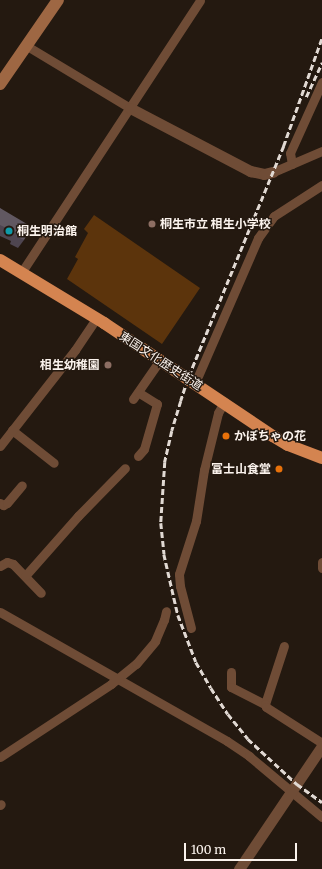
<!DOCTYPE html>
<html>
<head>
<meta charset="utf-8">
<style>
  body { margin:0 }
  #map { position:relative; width:322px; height:869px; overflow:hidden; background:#241910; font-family:Merriweather,"Noto Sans JP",serif }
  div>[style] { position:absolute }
  .green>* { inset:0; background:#5c340c }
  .minor>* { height:9px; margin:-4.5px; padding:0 4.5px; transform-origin:4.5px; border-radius:4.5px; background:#6f4c36 }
  .tertiary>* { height:11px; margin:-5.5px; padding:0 5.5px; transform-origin:5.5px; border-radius:5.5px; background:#6f4c36 }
  .secondary>* { height:12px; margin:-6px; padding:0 6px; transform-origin:6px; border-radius:6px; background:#9e6743 }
  .trunk>* { height:12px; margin:-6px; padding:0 6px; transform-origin:6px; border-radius:6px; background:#d48450 }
  .rail>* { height:2.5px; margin-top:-1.25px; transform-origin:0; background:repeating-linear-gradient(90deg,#e1d9d3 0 6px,transparent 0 9px) }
  .wall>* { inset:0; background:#4e4550 }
  .building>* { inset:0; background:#615861 }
  .dots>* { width:11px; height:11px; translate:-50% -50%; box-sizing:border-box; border:2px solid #241910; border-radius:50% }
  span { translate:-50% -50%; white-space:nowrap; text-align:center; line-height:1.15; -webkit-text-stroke:3px #241910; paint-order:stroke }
  .poi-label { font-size:12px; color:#fbf3ed; font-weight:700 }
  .left { translate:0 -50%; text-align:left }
  .right { translate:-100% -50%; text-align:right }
  .street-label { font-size:12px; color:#fbf3ed }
  .scale { position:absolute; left:184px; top:843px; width:113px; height:18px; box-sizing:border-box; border:2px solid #fbf3ed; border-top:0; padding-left:5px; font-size:12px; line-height:14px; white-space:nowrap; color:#fbf3ed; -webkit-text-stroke:3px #241910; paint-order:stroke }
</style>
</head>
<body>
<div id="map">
  <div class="green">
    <i style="clip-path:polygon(94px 215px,200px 288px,162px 344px,67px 279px,78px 259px,75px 257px,88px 233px,84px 229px)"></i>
  </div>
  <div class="minor">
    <i style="left:27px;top:46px;width:120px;rotate:31deg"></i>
    <i style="left:292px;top:164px;width:11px;rotate:-100deg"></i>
    <i style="left:290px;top:153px;width:78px;rotate:-65.7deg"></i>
    <i style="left:273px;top:172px;width:53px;rotate:-23.2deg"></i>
    <i style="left:21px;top:273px;width:326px;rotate:-56.7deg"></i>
    <i style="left:195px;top:383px;width:158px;rotate:-66.5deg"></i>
    <i style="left:258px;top:238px;width:27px;rotate:-54deg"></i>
    <i style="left:274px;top:216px;width:57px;rotate:-32.9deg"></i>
    <i style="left:133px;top:399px;width:47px;rotate:-55.3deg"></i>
    <i style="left:12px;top:430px;width:53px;rotate:38.2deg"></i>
    <i style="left:0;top:446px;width:122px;rotate:-52deg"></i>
    <i style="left:75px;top:350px;width:37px;rotate:-56deg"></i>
    <i style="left:138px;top:456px;width:9px;rotate:-49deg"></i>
    <i style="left:144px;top:449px;width:47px;rotate:-73.9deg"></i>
    <i style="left:157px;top:404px;width:22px;rotate:-148deg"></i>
    <i style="left:0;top:503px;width:4px;rotate:34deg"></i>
    <i style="left:3px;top:505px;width:4px;rotate:-27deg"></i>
    <i style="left:7px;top:503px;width:23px;rotate:-50deg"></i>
    <i style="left:322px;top:562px;width:6px;rotate:90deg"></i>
    <i style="left:0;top:566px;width:8px;rotate:-30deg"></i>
    <i style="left:7px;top:562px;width:6px;rotate:18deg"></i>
    <i style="left:13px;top:564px;width:40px;rotate:46deg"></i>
    <i style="left:25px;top:576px;width:80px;rotate:-48.5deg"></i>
    <i style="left:78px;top:516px;width:67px;rotate:-45.6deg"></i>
    <i style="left:0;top:612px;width:261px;rotate:29.6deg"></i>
    <i style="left:227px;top:741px;width:27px;rotate:34deg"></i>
    <i style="left:249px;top:756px;width:95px;rotate:39.9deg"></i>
    <i style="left:191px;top:628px;width:43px;rotate:-104.7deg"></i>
    <i style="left:180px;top:586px;width:12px;rotate:-95deg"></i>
    <i style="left:179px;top:574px;width:56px;rotate:-72.2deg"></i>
    <i style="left:196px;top:521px;width:52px;rotate:-81.1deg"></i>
    <i style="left:204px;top:470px;width:59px;rotate:-76.2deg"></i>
    <i style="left:218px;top:413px;width:13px;rotate:-61deg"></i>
    <i style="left:231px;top:672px;width:15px;rotate:90deg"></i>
    <i style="left:231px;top:687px;width:38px;rotate:27deg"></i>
    <i style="left:265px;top:704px;width:61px;rotate:-71.9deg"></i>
    <i style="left:265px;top:704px;width:3px;rotate:72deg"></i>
    <i style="left:266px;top:707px;width:67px;rotate:32.7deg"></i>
    <i style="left:0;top:757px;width:133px;rotate:-33.3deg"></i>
    <i style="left:111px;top:684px;width:32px;rotate:-39deg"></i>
    <i style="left:136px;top:664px;width:30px;rotate:-50deg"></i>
    <i style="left:155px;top:641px;width:23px;rotate:-67deg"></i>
    <i style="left:164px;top:620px;width:9px;rotate:-77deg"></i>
    <i style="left:0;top:805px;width:1px;rotate:-45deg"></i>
  </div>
  <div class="tertiary">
    <i style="left:130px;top:108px;width:136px;rotate:27.7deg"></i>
    <i style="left:250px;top:171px;width:14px;rotate:12deg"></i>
    <i style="left:264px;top:174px;width:9px;rotate:-13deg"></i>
    <i style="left:239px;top:869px;width:148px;rotate:-56deg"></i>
  </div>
  <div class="secondary">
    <i style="left:0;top:84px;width:102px;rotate:-55.4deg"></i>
  </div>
  <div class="trunk">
    <i style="left:0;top:260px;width:122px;rotate:31.2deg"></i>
    <i style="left:104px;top:323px;width:203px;rotate:33.8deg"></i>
    <i style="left:273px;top:436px;width:17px;rotate:31deg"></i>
    <i style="left:288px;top:445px;width:36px;rotate:21deg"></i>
  </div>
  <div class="rail">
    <i style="left:322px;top:39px;width:114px;rotate:109.6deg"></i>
    <i style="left:284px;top:146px;width:252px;rotate:112.4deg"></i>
    <i style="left:188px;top:379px;width:23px;rotate:108deg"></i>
    <i style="left:181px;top:401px;width:31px;rotate:107deg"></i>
    <i style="left:172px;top:431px;width:32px;rotate:103deg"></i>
    <i style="left:165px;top:462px;width:61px;rotate:93.8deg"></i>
    <i style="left:161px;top:523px;width:31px;rotate:84deg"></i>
    <i style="left:164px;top:554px;width:63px;rotate:77.1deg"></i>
    <i style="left:178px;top:615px;width:50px;rotate:69deg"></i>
    <i style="left:196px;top:662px;width:30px;rotate:60deg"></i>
    <i style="left:211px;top:688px;width:31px;rotate:57deg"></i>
    <i style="left:228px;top:714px;width:32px;rotate:51deg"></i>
    <i style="left:248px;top:739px;width:67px;rotate:42.6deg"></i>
    <i style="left:297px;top:784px;width:31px;rotate:36deg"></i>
    <i style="left:306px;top:97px;width:38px;rotate:-65deg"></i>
  </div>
  <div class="wall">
    <i style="clip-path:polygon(0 208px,24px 240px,18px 248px,10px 244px,11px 241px,0 236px)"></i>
  </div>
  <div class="building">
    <i style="clip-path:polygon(0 208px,32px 227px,24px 240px,16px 236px,17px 233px,0 225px)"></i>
  </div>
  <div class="dots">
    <i style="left:152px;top:224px;background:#8d6e63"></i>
    <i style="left:9px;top:231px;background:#0f9aa8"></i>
    <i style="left:108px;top:365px;background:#8d6e63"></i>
    <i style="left:226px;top:436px;background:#e8710a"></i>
    <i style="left:279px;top:469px;background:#e8710a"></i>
  </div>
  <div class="poi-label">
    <span class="left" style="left:160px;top:224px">桐生市立 相生小学校</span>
    <span class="left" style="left:17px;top:231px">桐生明治館</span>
    <span class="right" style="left:100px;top:365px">相生幼稚園</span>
    <span class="left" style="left:234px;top:436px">かぼちゃの花</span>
    <span class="right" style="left:271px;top:469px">冨士山食堂</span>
  </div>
  <div class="street-label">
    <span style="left:161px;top:361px;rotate:33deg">東国文化歴史街道</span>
  </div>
  <div class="scale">100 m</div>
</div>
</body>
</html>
